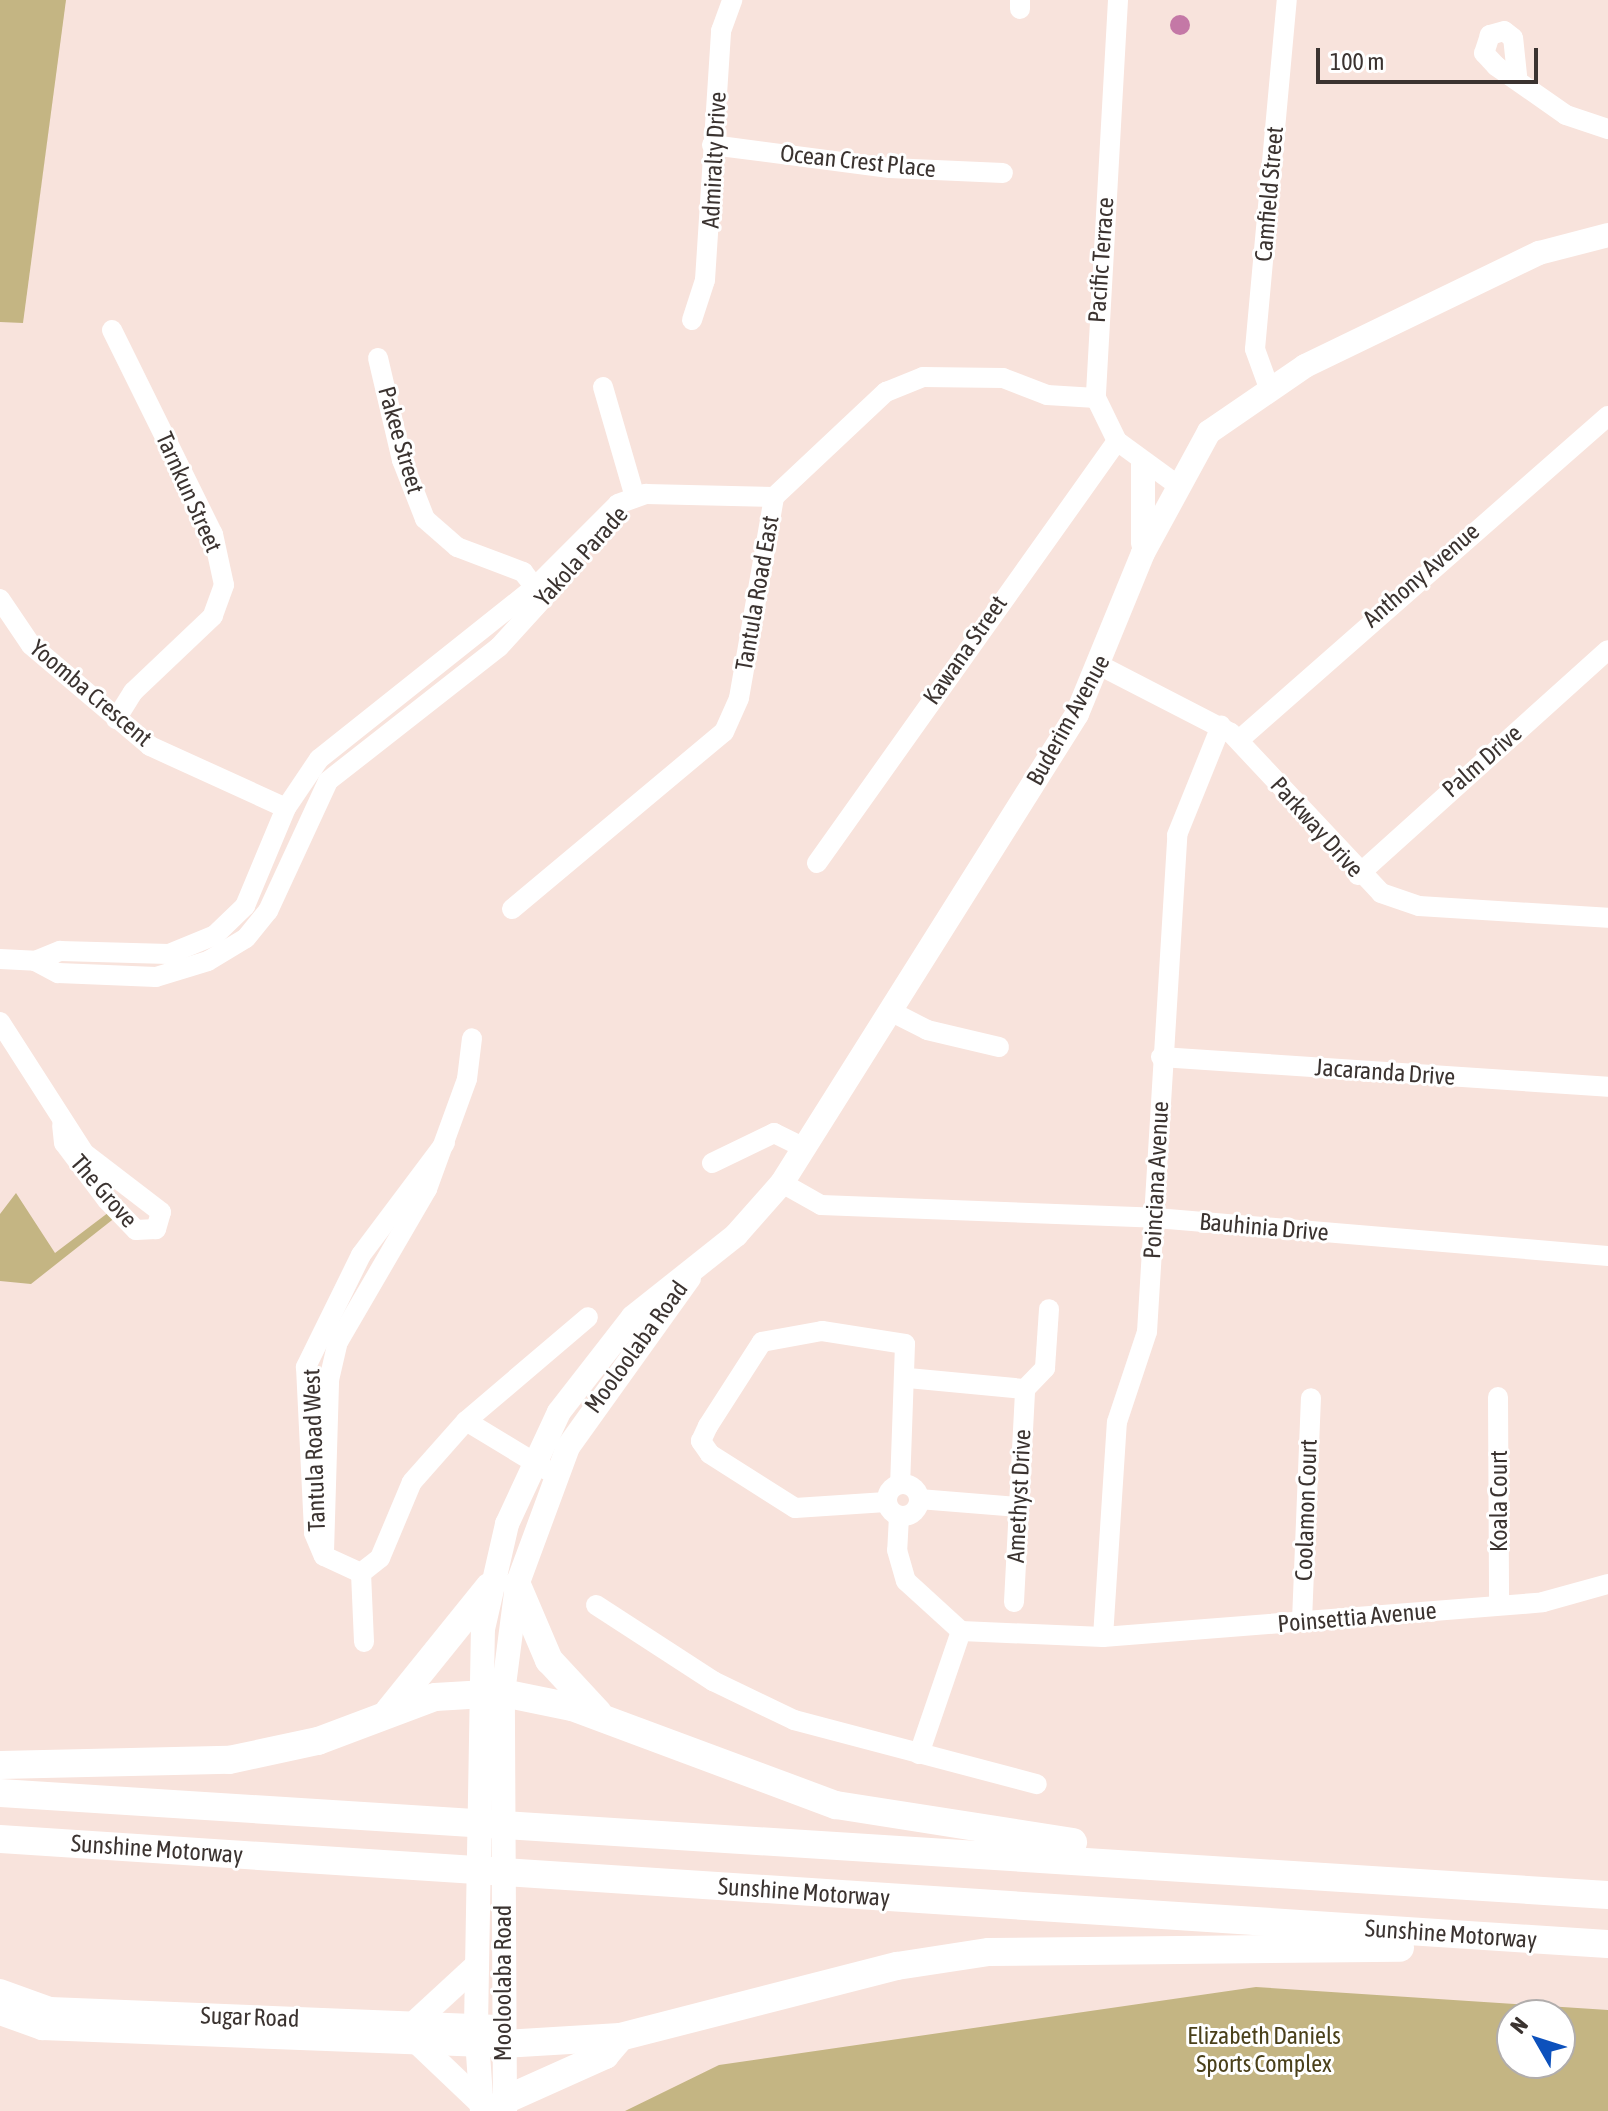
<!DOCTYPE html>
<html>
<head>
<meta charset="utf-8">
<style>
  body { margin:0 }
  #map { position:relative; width:1608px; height:2111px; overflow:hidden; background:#f8e3dc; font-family:"Asap Condensed",sans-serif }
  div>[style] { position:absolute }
  .green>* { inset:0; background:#c4b583 }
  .water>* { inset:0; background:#c478a6 }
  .round { border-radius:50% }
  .minor>* { height:20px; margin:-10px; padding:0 10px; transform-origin:10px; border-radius:10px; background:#fff }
  .minor>.ring { margin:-10px; padding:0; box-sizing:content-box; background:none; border:20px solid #fff; border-radius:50% }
  .major>* { height:24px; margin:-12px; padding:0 12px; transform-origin:12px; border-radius:12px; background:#fff }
  .highway>* { height:28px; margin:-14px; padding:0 14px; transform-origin:14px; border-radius:14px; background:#fff }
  span { translate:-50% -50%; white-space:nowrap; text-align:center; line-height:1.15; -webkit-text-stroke:6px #fff; paint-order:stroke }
  .street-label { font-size:24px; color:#3b3330 }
  .park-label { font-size:24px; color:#4a401a }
  .north { position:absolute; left:1496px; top:1999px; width:80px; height:80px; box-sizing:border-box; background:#fff; border:2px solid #b1adac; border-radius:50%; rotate:309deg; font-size:22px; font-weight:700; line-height:32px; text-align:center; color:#3b3330 }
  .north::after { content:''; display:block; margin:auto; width:28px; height:36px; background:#0d51bc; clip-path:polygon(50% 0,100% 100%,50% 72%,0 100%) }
  .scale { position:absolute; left:1316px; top:48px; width:222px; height:36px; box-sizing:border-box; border:4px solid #3b3330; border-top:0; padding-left:10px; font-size:24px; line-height:28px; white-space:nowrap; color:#3b3330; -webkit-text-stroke:6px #fff; paint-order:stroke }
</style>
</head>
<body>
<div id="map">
  <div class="green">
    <i style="clip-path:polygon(0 0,66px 0,23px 323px,0 322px)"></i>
    <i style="clip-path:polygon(16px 1193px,55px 1253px,117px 1206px,121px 1213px,31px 1284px,0 1281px,0 1214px)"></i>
    <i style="clip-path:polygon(evenodd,1256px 1987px,1608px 2010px,1608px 2111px,625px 2111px,719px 2065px,1256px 1987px,1512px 2015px,1560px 2015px,1560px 2063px,1512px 2063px,1512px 2015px)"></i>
  </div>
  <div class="water">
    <i class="round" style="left:1170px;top:15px;width:20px;height:20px"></i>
  </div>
  <div class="minor">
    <i style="left:1118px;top:0;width:399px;rotate:93.2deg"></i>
    <i style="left:1096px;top:398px;width:48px;rotate:64deg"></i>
    <i style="left:1117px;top:441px;width:73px;rotate:36.1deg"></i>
    <i style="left:1020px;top:9px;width:9px;rotate:-90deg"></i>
    <i style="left:1517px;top:75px;width:37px;rotate:-96deg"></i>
    <i style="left:1513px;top:38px;width:11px;rotate:-142deg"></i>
    <i style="left:1504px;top:31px;width:15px;rotate:164deg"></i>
    <i style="left:1490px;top:35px;width:19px;rotate:108deg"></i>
    <i style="left:1484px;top:53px;width:18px;rotate:47deg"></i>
    <i style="left:1496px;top:66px;width:85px;rotate:35deg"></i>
    <i style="left:1566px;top:115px;width:44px;rotate:18.4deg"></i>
    <i style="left:712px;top:145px;width:179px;rotate:7.4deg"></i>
    <i style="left:890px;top:168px;width:113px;rotate:2.5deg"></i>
    <i style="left:692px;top:320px;width:42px;rotate:-72deg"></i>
    <i style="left:705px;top:280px;width:250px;rotate:-86.3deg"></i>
    <i style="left:721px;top:31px;width:33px;rotate:-70deg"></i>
    <i style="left:112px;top:330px;width:228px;rotate:63.7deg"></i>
    <i style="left:213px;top:534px;width:52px;rotate:77.8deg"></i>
    <i style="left:224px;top:585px;width:33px;rotate:110deg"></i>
    <i style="left:213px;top:616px;width:110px;rotate:136.5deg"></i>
    <i style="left:133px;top:692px;width:32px;rotate:122deg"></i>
    <i style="left:378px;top:358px;width:105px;rotate:76.8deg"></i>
    <i style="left:402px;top:460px;width:63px;rotate:68.7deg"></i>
    <i style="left:425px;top:519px;width:43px;rotate:41.2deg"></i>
    <i style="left:457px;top:547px;width:71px;rotate:20.7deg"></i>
    <i style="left:523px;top:572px;width:31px;rotate:52deg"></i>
    <i style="left:1268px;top:385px;width:38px;rotate:-110deg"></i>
    <i style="left:1255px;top:349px;width:350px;rotate:-84.8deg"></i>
    <i style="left:603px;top:387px;width:115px;rotate:73.8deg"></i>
    <i style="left:0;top:599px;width:55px;rotate:56deg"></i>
    <i style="left:31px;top:645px;width:156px;rotate:40.3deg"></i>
    <i style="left:150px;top:746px;width:149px;rotate:24.5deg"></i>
    <i style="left:1101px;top:666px;width:146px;rotate:27.3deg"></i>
    <i style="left:1231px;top:733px;width:219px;rotate:46.8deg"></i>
    <i style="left:1381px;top:893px;width:40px;rotate:18.9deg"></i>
    <i style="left:1419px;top:906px;width:189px;rotate:3.6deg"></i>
    <i style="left:1239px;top:740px;width:491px;rotate:-41.3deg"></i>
    <i style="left:817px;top:863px;width:518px;rotate:-54.59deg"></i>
    <i style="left:1358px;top:875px;width:336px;rotate:-42deg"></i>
    <i style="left:512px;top:909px;width:276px;rotate:-39.9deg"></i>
    <i style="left:724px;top:732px;width:37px;rotate:-66deg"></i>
    <i style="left:739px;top:698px;width:204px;rotate:-80.1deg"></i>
    <i style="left:774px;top:497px;width:154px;rotate:-43.2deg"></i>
    <i style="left:886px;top:392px;width:40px;rotate:-22deg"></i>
    <i style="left:923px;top:377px;width:80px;rotate:0.7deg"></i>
    <i style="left:1003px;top:378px;width:47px;rotate:21.1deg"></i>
    <i style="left:1047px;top:395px;width:49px;rotate:3.5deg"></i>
    <i style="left:0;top:959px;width:35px;rotate:3deg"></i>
    <i style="left:35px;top:961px;width:26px;rotate:28deg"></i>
    <i style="left:58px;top:973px;width:98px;rotate:2.3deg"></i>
    <i style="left:156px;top:977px;width:54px;rotate:-17.1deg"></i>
    <i style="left:208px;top:961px;width:44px;rotate:-31.2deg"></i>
    <i style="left:246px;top:938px;width:35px;rotate:-51deg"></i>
    <i style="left:268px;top:911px;width:143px;rotate:-65.2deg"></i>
    <i style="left:328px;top:781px;width:217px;rotate:-38.1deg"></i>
    <i style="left:499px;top:647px;width:91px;rotate:-47.7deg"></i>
    <i style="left:35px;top:961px;width:27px;rotate:-22deg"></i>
    <i style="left:60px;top:951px;width:109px;rotate:1.6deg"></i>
    <i style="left:169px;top:954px;width:50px;rotate:-22.4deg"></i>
    <i style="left:215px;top:935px;width:42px;rotate:-44deg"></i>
    <i style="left:245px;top:906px;width:106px;rotate:-67.3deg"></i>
    <i style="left:286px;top:808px;width:59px;rotate:-56deg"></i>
    <i style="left:319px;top:759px;width:276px;rotate:-38.5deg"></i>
    <i style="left:535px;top:587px;width:117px;rotate:-45deg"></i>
    <i style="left:618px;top:504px;width:30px;rotate:-20deg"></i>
    <i style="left:646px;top:494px;width:128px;rotate:1.3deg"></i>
    <i style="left:892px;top:1012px;width:39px;rotate:27deg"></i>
    <i style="left:927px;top:1030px;width:74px;rotate:13.3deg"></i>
    <i style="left:0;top:1022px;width:156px;rotate:57.3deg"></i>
    <i style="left:84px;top:1153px;width:97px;rotate:37.5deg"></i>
    <i style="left:161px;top:1212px;width:18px;rotate:106deg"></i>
    <i style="left:156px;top:1229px;width:20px;rotate:177deg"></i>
    <i style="left:136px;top:1230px;width:42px;rotate:-134deg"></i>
    <i style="left:107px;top:1200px;width:71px;rotate:-127deg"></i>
    <i style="left:64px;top:1143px;width:18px;rotate:-96deg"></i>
    <i style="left:1161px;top:1057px;width:448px;rotate:3.8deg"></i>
    <i style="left:445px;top:1143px;width:140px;rotate:126.9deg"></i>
    <i style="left:361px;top:1255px;width:125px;rotate:116.2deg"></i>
    <i style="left:306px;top:1367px;width:166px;rotate:87.2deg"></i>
    <i style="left:314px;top:1533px;width:25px;rotate:67deg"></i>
    <i style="left:324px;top:1556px;width:41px;rotate:24.7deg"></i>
    <i style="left:361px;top:1573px;width:24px;rotate:-38deg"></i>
    <i style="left:380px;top:1558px;width:82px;rotate:-67.2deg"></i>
    <i style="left:412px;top:1482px;width:81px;rotate:-48.5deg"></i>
    <i style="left:466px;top:1421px;width:95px;rotate:31.2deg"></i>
    <i style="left:712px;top:1163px;width:69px;rotate:-25.8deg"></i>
    <i style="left:774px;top:1133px;width:34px;rotate:26deg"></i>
    <i style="left:782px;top:1183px;width:45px;rotate:29.4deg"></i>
    <i style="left:821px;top:1205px;width:335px;rotate:2.2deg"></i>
    <i style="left:1156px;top:1218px;width:454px;rotate:4.8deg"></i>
    <i style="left:908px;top:1378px;width:118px;rotate:5.4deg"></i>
    <i style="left:1498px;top:1397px;width:208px;rotate:89.7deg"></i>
    <i style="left:466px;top:1421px;width:160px;rotate:-40.4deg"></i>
    <i class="ring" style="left:887px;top:1484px;width:12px;height:12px"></i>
    <i style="left:919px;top:1499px;width:100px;rotate:4.6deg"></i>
    <i style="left:886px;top:1502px;width:91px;rotate:176.2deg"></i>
    <i style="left:795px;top:1508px;width:101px;rotate:-147.6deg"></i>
    <i style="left:710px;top:1454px;width:16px;rotate:-125deg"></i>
    <i style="left:701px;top:1441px;width:17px;rotate:-65deg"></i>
    <i style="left:708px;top:1426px;width:100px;rotate:-57.3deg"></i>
    <i style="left:762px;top:1342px;width:61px;rotate:-10.4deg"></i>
    <i style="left:822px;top:1331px;width:84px;rotate:8.9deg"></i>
    <i style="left:905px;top:1344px;width:140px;rotate:92deg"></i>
    <i style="left:899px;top:1516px;width:34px;rotate:93deg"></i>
    <i style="left:897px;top:1550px;width:32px;rotate:74deg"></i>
    <i style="left:906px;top:1581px;width:74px;rotate:42.3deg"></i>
    <i style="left:961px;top:1631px;width:142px;rotate:2.4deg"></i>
    <i style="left:1103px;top:1637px;width:441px;rotate:-4.5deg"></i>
    <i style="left:1543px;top:1602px;width:67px;rotate:-15.5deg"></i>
    <i style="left:324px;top:1552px;width:172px;rotate:-88.3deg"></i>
    <i style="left:329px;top:1380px;width:39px;rotate:-77deg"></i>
    <i style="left:338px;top:1342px;width:177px;rotate:-59.8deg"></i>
    <i style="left:427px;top:1189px;width:117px;rotate:-70deg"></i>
    <i style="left:467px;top:1079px;width:41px;rotate:-83deg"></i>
    <i style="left:361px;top:1573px;width:69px;rotate:87.5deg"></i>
    <i style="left:1014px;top:1602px;width:213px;rotate:-87deg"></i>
    <i style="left:1025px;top:1389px;width:29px;rotate:-46deg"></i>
    <i style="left:1045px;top:1368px;width:59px;rotate:-86.1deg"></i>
    <i style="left:596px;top:1605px;width:140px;rotate:33deg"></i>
    <i style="left:713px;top:1681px;width:90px;rotate:25.7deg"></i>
    <i style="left:794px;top:1720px;width:251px;rotate:14.8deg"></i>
    <i style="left:1302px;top:1621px;width:223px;rotate:-87.7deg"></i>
    <i style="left:1103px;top:1637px;width:215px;rotate:-86.3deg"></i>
    <i style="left:1117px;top:1422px;width:95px;rotate:-71.6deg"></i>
    <i style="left:1147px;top:1332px;width:498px;rotate:-86.5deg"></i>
    <i style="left:1177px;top:835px;width:118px;rotate:-68deg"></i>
    <i style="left:919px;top:1754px;width:130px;rotate:-71.1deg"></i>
  </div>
  <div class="major">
    <i style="left:1143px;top:465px;width:78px;rotate:90deg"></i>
    <i style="left:0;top:1991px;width:53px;rotate:19.8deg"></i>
    <i style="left:50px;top:2009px;width:442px;rotate:2.3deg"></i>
    <i style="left:0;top:2013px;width:45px;rotate:19.7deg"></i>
    <i style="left:42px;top:2028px;width:449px;rotate:2.2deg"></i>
    <i style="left:414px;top:2023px;width:84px;rotate:-42.6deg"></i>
    <i style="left:420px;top:2045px;width:84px;rotate:43.6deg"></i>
    <i style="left:482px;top:2111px;width:85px;rotate:-94deg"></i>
    <i style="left:476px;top:2026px;width:397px;rotate:-89deg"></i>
    <i style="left:483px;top:1629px;width:108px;rotate:-77.1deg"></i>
    <i style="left:507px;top:1524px;width:123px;rotate:-65.1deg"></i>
    <i style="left:559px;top:1412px;width:120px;rotate:-52.1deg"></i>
    <i style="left:633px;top:1317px;width:132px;rotate:-38.5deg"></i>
    <i style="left:736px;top:1235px;width:69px;rotate:-48.5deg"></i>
    <i style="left:782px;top:1183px;width:554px;rotate:-57.83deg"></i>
    <i style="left:1077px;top:714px;width:174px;rotate:-67.7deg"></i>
    <i style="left:1143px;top:553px;width:138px;rotate:-61.4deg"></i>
    <i style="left:1209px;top:432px;width:116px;rotate:-34.5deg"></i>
    <i style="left:1305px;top:366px;width:260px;rotate:-25.8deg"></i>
    <i style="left:1539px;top:253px;width:71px;rotate:-14.6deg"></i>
    <i style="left:505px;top:2111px;width:418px;rotate:-90.3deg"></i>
    <i style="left:503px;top:1693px;width:109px;rotate:-82.6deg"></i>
    <i style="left:517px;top:1585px;width:147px;rotate:-69.7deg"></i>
    <i style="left:568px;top:1447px;width:208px;rotate:-54.4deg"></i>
  </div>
  <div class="highway">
    <i style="left:517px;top:1585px;width:82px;rotate:66.9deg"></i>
    <i style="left:549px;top:1660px;width:72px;rotate:47.2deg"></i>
    <i style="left:389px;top:1711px;width:159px;rotate:-51.1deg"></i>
    <i style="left:0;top:1765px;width:229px;rotate:-1.3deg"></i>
    <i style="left:229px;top:1760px;width:91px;rotate:-12.1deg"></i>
    <i style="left:318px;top:1741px;width:125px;rotate:-20.6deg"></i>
    <i style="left:435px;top:1697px;width:68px;rotate:-3.4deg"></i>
    <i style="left:503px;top:1693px;width:70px;rotate:11.5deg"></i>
    <i style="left:572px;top:1707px;width:282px;rotate:20.4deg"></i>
    <i style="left:836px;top:1805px;width:240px;rotate:8.9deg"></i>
    <i style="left:0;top:1793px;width:1611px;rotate:3.63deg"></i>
    <i style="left:0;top:1839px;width:1611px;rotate:3.74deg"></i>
    <i style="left:503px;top:2044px;width:117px;rotate:-3.4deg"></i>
    <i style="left:620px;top:2037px;width:286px;rotate:-14.4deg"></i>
    <i style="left:897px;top:1966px;width:93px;rotate:-8.7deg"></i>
    <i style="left:989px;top:1952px;width:411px;rotate:-0.6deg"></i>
    <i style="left:505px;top:2100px;width:110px;rotate:-24.2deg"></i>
    <i style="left:605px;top:2055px;width:18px;rotate:-49deg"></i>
  </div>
  <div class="street-label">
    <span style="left:714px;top:160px;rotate:-87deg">Admiralty Drive</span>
    <span style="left:858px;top:161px;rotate:6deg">Ocean Crest Place</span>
    <span style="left:1269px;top:194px;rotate:-85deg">Camfield Street</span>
    <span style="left:1101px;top:260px;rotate:-86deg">Pacific Terrace</span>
    <span style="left:401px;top:440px;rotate:74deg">Pakee Street</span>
    <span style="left:189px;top:492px;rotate:66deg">Tarnkun Street</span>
    <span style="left:581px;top:556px;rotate:-48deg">Yakola Parade</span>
    <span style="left:1421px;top:575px;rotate:-41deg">Anthony Avenue</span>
    <span style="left:757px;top:593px;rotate:-80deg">Tantula Road East</span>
    <span style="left:965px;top:650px;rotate:-55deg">Kawana Street</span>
    <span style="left:91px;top:693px;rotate:40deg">Yoomba Crescent</span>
    <span style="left:1068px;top:720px;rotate:-61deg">Buderim Avenue</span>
    <span style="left:1482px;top:761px;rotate:-41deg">Palm Drive</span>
    <span style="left:1317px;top:827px;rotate:48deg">Parkway Drive</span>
    <span style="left:1385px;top:1072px;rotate:4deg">Jacaranda Drive</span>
    <span style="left:1156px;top:1180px;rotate:-87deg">Poinciana Avenue</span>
    <span style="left:104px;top:1191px;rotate:49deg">The Grove</span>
    <span style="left:1264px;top:1227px;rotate:5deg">Bauhinia Drive</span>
    <span style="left:636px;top:1347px;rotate:-54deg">Mooloolaba Road</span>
    <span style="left:314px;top:1450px;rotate:-92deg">Tantula Road West</span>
    <span style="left:1019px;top:1496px;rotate:-87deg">Amethyst Drive</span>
    <span style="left:1499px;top:1501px;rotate:-90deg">Koala Court</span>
    <span style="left:1306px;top:1510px;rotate:-88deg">Coolamon Court</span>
    <span style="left:1357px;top:1617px;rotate:-5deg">Poinsettia Avenue</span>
    <span style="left:157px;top:1849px;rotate:4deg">Sunshine Motorway</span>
    <span style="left:804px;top:1892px;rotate:4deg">Sunshine Motorway</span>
    <span style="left:1451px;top:1934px;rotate:4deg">Sunshine Motorway</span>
    <span style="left:503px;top:1983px;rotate:-90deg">Mooloolaba Road</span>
    <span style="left:250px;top:2017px;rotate:2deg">Sugar Road</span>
  </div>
  <div class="park-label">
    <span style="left:1264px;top:2050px">Elizabeth Daniels<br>Sports Complex</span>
  </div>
  <div class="north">N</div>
  <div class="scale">100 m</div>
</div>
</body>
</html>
